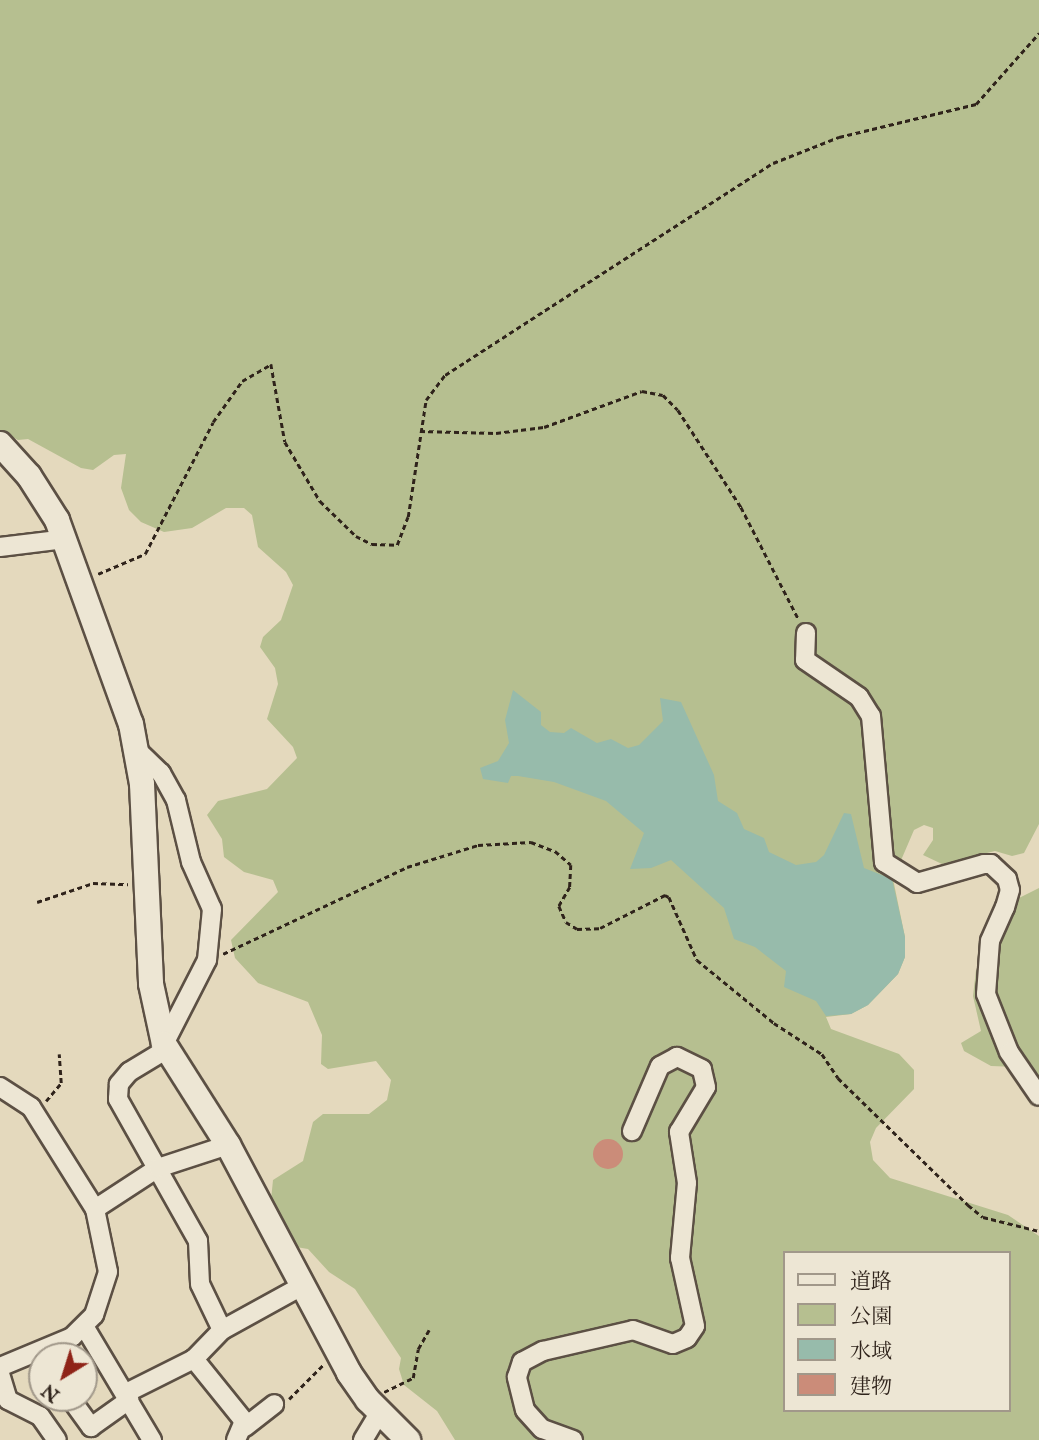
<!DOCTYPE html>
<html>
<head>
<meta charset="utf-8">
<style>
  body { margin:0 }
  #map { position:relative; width:1039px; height:1440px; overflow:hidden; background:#e4d9bd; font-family:"IM FELL English","Noto Serif JP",serif }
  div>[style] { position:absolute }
  .green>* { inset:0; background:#b6bf90 }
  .water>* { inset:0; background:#97bbab }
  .building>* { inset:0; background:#cb8c79 }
  .round { border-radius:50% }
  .path>* { height:2.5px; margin-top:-1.25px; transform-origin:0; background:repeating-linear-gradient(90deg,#2f231b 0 5px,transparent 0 8.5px) }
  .roads { filter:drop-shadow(2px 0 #5c5044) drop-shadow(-2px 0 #5c5044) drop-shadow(0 2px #5c5044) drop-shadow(0 -2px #5c5044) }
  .street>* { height:18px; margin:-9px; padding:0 9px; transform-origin:9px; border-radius:9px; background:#ede6d4 }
  .secondary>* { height:24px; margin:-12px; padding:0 12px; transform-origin:12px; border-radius:12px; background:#ede6d4 }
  span { translate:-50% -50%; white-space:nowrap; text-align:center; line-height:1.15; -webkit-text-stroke:5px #ede6d4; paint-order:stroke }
  .legend { position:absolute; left:783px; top:1251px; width:228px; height:161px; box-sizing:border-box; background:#ede6d4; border:2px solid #a1988a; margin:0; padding:9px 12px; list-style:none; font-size:21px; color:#2f231b }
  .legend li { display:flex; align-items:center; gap:14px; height:35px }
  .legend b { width:35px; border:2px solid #a1988a }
  .north { position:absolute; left:28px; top:1342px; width:70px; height:70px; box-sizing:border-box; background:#ede6d4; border:2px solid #a1988a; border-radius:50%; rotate:218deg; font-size:19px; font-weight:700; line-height:28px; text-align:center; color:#2f231b }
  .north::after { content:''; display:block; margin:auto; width:24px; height:32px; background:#8f2418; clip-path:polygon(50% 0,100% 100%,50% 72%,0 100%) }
</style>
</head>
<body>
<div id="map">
  <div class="green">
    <i style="clip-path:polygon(evenodd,0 0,1039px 0,1039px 824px,1024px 853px,1012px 856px,995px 851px,942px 864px,923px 855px,933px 840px,933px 828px,924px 825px,914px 830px,893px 879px,905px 937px,905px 957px,898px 974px,868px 1005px,851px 1014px,826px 1017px,831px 1029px,899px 1054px,914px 1070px,914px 1089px,876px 1128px,870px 1142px,873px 1160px,890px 1178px,1008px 1215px,1039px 1236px,1039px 1440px,455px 1440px,437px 1411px,404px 1385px,399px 1369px,401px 1358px,355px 1289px,329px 1272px,308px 1249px,296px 1247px,271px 1200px,273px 1180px,303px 1161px,313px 1122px,323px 1114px,369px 1114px,387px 1100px,391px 1080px,376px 1061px,328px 1069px,321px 1064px,322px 1035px,308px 1002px,258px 983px,235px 958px,231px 940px,278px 892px,273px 880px,244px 872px,224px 857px,222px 839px,207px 815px,218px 801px,267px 789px,297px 758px,293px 747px,267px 719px,278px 684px,275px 668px,260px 647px,263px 637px,281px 620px,293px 585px,286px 572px,258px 547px,252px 515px,244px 508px,226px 508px,192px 528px,164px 532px,141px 522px,129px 510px,121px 488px,126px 454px,114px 455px,93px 470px,81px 468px,28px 439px,18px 440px,0 430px,0 0,785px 1253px,1009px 1253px,1009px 1410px,785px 1410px,785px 1253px)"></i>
    <i style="clip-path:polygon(1039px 888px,1039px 1089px,1020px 1067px,991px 1066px,964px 1051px,961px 1043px,981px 1031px,973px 996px,976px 970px,998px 949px,1017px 899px)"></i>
  </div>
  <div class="water">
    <i style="clip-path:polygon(513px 690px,541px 712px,541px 725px,550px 732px,564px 733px,571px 728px,597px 743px,611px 739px,628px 748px,639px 745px,663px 721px,660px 698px,681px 702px,714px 775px,718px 801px,737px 813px,744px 829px,764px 838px,769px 852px,796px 865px,816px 862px,824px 855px,844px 813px,851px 814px,864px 868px,892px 879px,905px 937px,905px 957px,898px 974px,868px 1005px,851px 1014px,826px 1016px,816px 1001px,784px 987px,786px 971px,755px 947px,734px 939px,724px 908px,671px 860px,651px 868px,630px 869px,644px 833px,606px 801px,554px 782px,518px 776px,511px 776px,508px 783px,483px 779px,480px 768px,498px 761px,509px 743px,505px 720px)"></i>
  </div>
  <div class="building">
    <i class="round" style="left:593px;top:1139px;width:30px;height:30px"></i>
  </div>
  <div class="path">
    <i style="left:420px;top:431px;width:76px;rotate:1.5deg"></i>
    <i style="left:496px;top:433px;width:48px;rotate:-7.1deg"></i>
    <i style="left:544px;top:427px;width:104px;rotate:-20.2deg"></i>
    <i style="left:642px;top:391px;width:21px;rotate:11deg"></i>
    <i style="left:663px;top:395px;width:21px;rotate:45deg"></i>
    <i style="left:678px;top:410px;width:116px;rotate:57deg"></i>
    <i style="left:741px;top:507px;width:127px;rotate:62.8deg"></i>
    <i style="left:98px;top:574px;width:51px;rotate:-23.1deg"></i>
    <i style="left:145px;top:554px;width:148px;rotate:-62.7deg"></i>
    <i style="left:213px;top:422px;width:50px;rotate:-54.7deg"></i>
    <i style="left:242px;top:381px;width:34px;rotate:-30deg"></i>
    <i style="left:271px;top:364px;width:79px;rotate:79.8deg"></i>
    <i style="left:285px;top:442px;width:69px;rotate:59.3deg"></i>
    <i style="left:320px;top:501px;width:50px;rotate:44.2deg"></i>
    <i style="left:356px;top:536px;width:18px;rotate:27deg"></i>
    <i style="left:372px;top:544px;width:25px;rotate:2deg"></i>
    <i style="left:397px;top:545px;width:30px;rotate:-69deg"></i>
    <i style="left:408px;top:517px;width:118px;rotate:-81.3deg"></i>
    <i style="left:426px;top:400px;width:31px;rotate:-53deg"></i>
    <i style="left:445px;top:375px;width:391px;rotate:-32.9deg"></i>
    <i style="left:773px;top:163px;width:71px;rotate:-21.5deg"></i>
    <i style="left:839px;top:137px;width:141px;rotate:-13.5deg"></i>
    <i style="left:976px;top:104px;width:95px;rotate:-48.4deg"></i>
    <i style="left:37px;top:902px;width:59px;rotate:-18.7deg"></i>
    <i style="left:93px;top:883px;width:35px;rotate:2deg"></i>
    <i style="left:223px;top:954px;width:204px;rotate:-25.3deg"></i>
    <i style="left:407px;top:867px;width:74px;rotate:-17.2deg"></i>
    <i style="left:478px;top:845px;width:53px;rotate:-3.2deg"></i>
    <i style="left:531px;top:842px;width:26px;rotate:21deg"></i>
    <i style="left:555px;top:851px;width:21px;rotate:41deg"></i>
    <i style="left:571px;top:865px;width:22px;rotate:93deg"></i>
    <i style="left:570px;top:887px;width:22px;rotate:120deg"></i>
    <i style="left:559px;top:906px;width:17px;rotate:66deg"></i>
    <i style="left:566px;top:922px;width:13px;rotate:32deg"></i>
    <i style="left:577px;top:929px;width:23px;rotate:-2deg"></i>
    <i style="left:600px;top:928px;width:73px;rotate:-26.9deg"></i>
    <i style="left:665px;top:895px;width:4px;rotate:27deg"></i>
    <i style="left:669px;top:897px;width:69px;rotate:66deg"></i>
    <i style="left:697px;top:960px;width:99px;rotate:39.3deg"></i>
    <i style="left:774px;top:1023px;width:57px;rotate:32.9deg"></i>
    <i style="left:822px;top:1054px;width:29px;rotate:56deg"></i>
    <i style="left:838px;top:1078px;width:182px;rotate:44.3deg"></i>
    <i style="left:968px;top:1205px;width:19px;rotate:39deg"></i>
    <i style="left:983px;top:1217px;width:58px;rotate:14deg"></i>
    <i style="left:46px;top:1101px;width:23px;rotate:-50deg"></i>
    <i style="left:61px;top:1083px;width:29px;rotate:-94deg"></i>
    <i style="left:384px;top:1392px;width:32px;rotate:-26deg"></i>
    <i style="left:413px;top:1378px;width:29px;rotate:-80deg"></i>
    <i style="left:418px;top:1349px;width:22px;rotate:-60deg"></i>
    <i style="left:289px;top:1399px;width:49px;rotate:-45deg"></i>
  </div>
  <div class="roads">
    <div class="street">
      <i style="left:0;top:547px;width:65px;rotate:-7deg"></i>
      <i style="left:806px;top:633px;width:27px;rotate:92deg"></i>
      <i style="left:805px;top:660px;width:65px;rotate:34.4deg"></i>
      <i style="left:859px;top:697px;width:22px;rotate:58deg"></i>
      <i style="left:871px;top:716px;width:147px;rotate:84.9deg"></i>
      <i style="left:884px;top:862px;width:39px;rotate:32deg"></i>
      <i style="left:917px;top:883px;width:70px;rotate:-15.8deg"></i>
      <i style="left:984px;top:864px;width:7px"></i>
      <i style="left:991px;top:864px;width:22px;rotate:43deg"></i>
      <i style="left:1007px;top:879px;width:11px;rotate:75deg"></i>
      <i style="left:1010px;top:890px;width:18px;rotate:106deg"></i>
      <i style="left:1005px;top:907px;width:37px;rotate:114deg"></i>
      <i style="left:990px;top:941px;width:53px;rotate:94.3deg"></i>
      <i style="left:986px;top:994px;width:62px;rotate:68.4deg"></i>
      <i style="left:1009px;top:1052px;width:53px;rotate:55.7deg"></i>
      <i style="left:138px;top:751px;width:32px;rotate:44deg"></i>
      <i style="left:161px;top:773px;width:31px;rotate:61deg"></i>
      <i style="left:176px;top:800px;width:64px;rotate:76.4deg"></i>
      <i style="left:191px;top:862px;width:51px;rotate:65.9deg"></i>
      <i style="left:212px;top:909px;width:51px;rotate:95.6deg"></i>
      <i style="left:207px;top:960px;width:94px;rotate:117.1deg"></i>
      <i style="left:167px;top:1049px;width:44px;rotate:148.8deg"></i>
      <i style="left:129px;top:1072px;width:16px;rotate:130deg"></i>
      <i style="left:119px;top:1084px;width:15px;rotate:94deg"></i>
      <i style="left:118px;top:1099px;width:163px;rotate:60.6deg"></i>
      <i style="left:198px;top:1241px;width:43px;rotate:87.3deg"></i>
      <i style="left:200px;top:1284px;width:51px;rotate:64.4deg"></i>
      <i style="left:0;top:1087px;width:37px;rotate:33deg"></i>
      <i style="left:31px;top:1107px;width:120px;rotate:57.9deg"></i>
      <i style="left:95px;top:1209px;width:64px;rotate:78.3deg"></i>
      <i style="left:108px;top:1272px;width:45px;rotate:108deg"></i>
      <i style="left:94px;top:1315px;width:31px;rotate:135deg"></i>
      <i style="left:72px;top:1337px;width:78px;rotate:157.4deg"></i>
      <i style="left:95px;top:1209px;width:75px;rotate:-33.1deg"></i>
      <i style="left:158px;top:1168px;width:74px;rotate:-18.2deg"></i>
      <i style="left:84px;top:1326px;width:133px;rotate:59.2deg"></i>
      <i style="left:0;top:1374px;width:27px;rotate:73deg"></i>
      <i style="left:8px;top:1400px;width:36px;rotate:27deg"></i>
      <i style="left:40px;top:1416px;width:29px;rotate:55deg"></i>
      <i style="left:126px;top:1393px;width:76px;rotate:-26.6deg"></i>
      <i style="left:70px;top:1398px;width:36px;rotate:54deg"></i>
      <i style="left:91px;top:1427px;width:47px;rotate:-35.4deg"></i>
      <i style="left:245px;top:1427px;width:37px;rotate:-38deg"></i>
      <i style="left:236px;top:1440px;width:21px;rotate:-67deg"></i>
      <i style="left:244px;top:1421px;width:80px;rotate:-128.9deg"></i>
      <i style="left:194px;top:1359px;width:40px;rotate:-46deg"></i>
      <i style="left:222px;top:1330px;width:94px;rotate:-28.8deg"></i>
      <i style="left:363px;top:1440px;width:33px;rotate:-59deg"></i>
      <i style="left:573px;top:1440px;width:33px;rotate:-160deg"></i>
      <i style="left:542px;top:1429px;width:25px;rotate:-132deg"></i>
      <i style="left:525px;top:1410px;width:34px;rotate:-104deg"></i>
      <i style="left:517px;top:1377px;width:16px;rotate:-72deg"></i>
      <i style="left:522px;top:1362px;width:24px;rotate:-28deg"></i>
      <i style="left:543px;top:1351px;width:92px;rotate:-13.1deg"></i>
      <i style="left:633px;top:1330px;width:42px;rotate:19.3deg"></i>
      <i style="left:673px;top:1344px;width:15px;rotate:-23deg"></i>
      <i style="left:687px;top:1338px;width:14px;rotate:-56deg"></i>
      <i style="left:695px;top:1326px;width:70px;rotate:-102.4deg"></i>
      <i style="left:680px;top:1258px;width:75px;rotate:-84.7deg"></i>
      <i style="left:687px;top:1183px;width:52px;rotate:-98.9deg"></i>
      <i style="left:679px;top:1132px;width:52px;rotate:-59deg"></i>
      <i style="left:706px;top:1087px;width:18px;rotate:-103deg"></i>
      <i style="left:702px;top:1069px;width:28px;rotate:-154deg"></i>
      <i style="left:677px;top:1057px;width:19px;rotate:152deg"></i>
      <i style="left:660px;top:1066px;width:71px;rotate:113.3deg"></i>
    </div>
    <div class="secondary">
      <i style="left:0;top:444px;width:43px;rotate:47.8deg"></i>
      <i style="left:29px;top:476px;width:52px;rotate:57.5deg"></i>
      <i style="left:57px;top:520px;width:217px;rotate:70.1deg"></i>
      <i style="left:131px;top:724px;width:61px;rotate:79.6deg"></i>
      <i style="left:142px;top:784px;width:200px;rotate:87.4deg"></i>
      <i style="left:151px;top:984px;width:61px;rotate:77.8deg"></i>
      <i style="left:164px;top:1044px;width:120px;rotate:57.6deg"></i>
      <i style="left:228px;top:1145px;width:258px;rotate:62deg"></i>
      <i style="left:349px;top:1373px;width:33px;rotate:55deg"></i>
      <i style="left:368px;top:1400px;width:57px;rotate:45deg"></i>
    </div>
  </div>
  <ul class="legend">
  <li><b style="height:9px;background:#ede6d4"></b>道路</li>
  <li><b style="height:19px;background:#b6bf90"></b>公園</li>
  <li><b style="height:19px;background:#97bbab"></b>水域</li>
  <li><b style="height:19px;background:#cb8c79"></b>建物</li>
  </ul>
  <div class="north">N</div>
</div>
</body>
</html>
